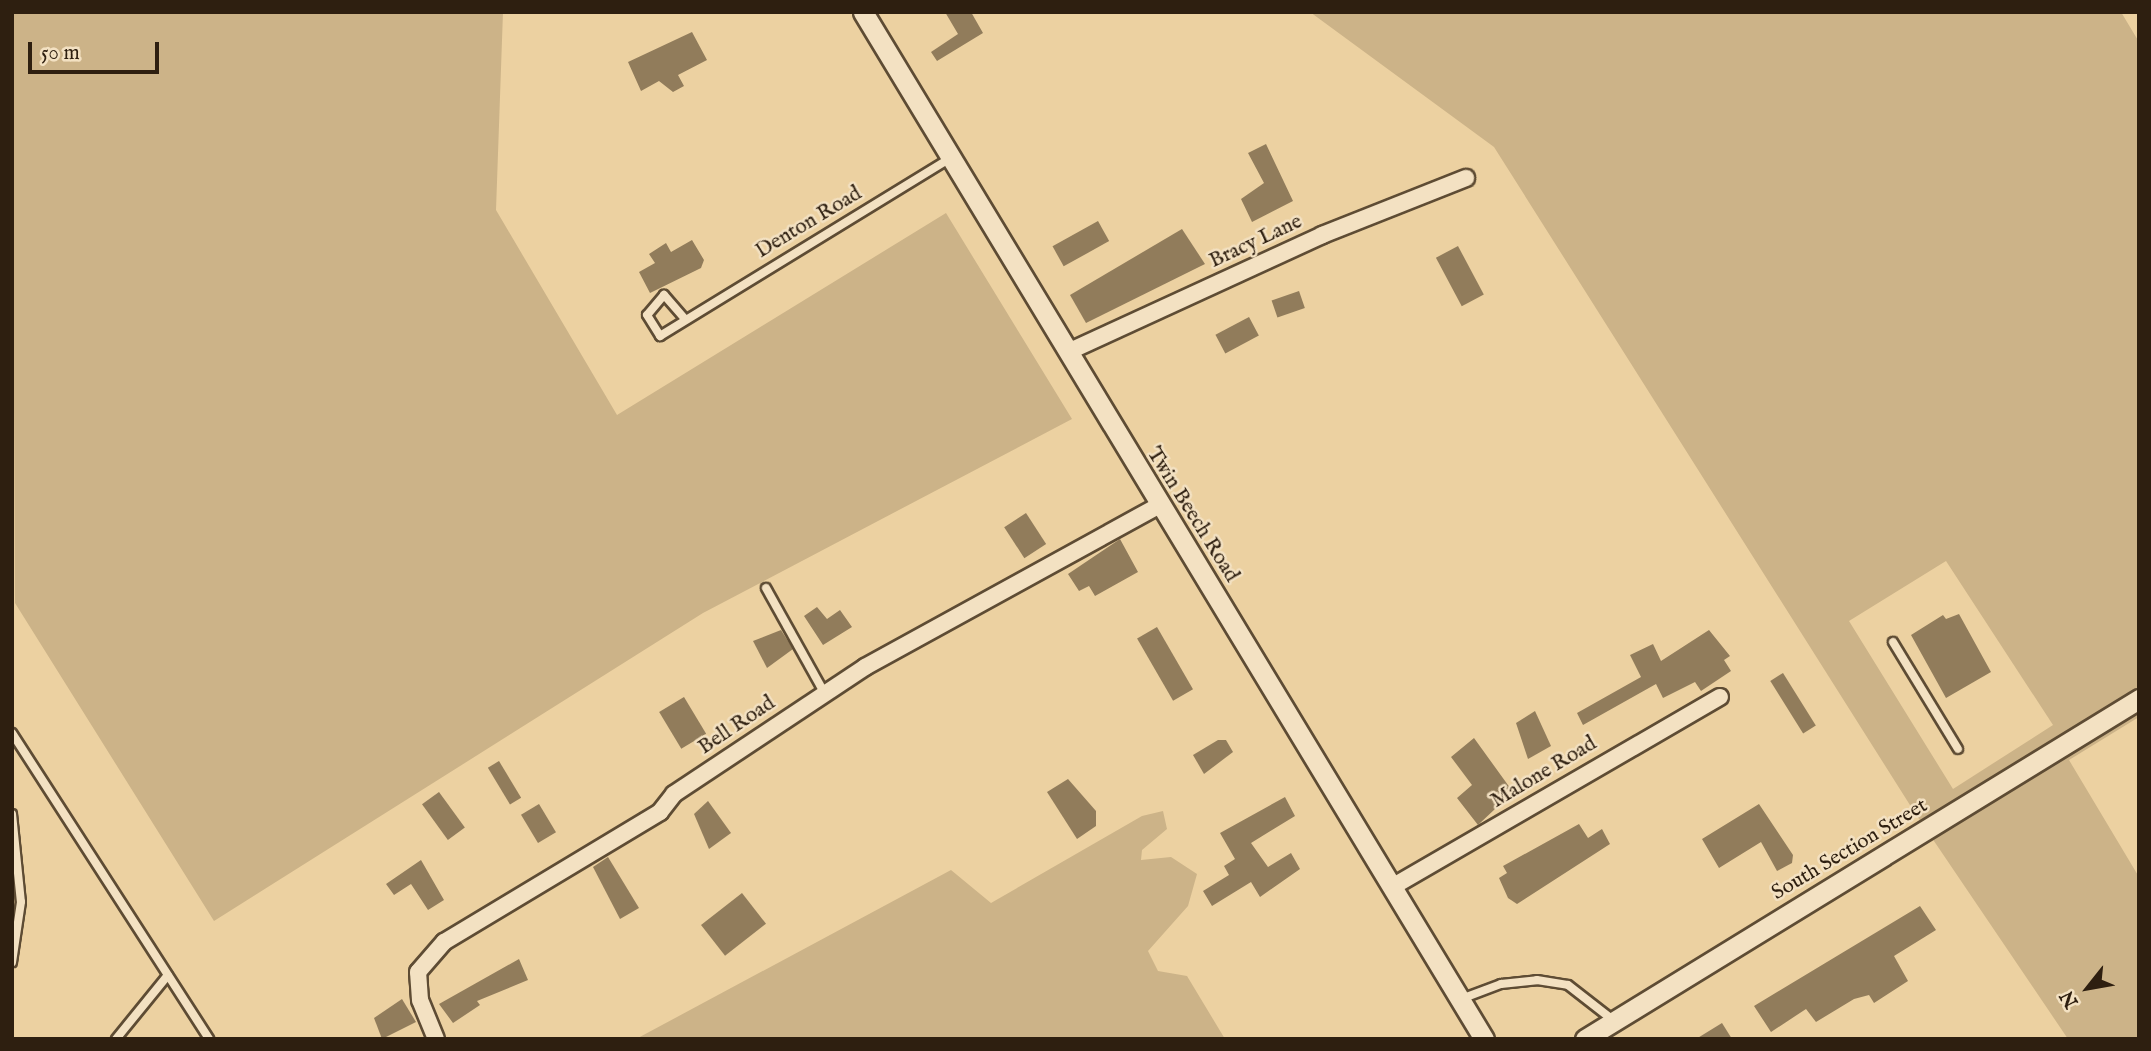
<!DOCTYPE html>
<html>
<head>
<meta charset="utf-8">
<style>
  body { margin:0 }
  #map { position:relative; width:2151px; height:1051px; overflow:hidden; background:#ecd1a1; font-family:"IM FELL English",serif }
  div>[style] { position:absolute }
  .green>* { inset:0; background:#ccb388 }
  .building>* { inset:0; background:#917c5b; transform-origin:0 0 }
  .roads { filter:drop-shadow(2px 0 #5e4c34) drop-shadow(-2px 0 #5e4c34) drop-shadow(0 2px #5e4c34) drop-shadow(0 -2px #5e4c34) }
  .service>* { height:8px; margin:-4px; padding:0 4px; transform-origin:4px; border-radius:4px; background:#f3e1c2 }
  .minor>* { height:16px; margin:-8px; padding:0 8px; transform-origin:8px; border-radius:8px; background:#f3e1c2 }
  .tertiary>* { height:19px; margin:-9.5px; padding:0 9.5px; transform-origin:9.5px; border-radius:9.5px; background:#f3e1c2 }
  span { translate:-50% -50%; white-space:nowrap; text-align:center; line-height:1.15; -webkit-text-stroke:5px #f3e1c2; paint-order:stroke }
  .street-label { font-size:21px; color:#2e1f10 }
  .frame { position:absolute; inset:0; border:14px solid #2e1f10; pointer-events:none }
  .north { position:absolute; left:2053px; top:953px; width:70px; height:70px; -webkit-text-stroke:5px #f3e1c2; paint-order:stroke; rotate:239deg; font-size:19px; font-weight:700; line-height:28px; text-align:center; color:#2e1f10 }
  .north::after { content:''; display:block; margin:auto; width:24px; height:32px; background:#2e1f10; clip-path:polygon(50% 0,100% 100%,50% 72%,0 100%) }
  .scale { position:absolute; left:28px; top:42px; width:131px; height:32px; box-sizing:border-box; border:4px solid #2e1f10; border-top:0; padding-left:9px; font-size:21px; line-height:24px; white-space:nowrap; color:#2e1f10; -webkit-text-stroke:5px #f3e1c2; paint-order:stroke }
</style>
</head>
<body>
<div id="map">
  <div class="green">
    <i style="clip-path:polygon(503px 12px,496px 210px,617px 415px,946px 213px,1072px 419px,703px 613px,214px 921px,15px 603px,12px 13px)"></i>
    <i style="clip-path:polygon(evenodd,1310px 12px,2121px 12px,2139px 42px,2139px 717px,2069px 760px,2139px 877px,2139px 1039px,2068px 1039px,1915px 813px,1494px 147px,1310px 12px,1946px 561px,2053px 725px,1953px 789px,1849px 621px,1946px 561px)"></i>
    <i style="clip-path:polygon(1163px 811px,1167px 829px,1142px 850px,1141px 860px,1171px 857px,1197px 874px,1188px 906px,1148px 951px,1158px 971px,1187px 976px,1225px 1039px,636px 1039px,951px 870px,991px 903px,1142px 816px)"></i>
  </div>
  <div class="building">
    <i style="clip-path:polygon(945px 12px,971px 12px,983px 33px,937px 61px,931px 52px,958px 34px)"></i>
    <i style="clip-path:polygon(692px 32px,707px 60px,678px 75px,684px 86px,673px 92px,659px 81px,641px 91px,628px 62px)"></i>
    <i style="clip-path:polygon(1266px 144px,1293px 201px,1252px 222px,1241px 199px,1264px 183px,1248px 153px)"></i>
    <i style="left:1098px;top:221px;width:23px;height:52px;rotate:61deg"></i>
    <i style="clip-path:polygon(1182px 229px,1205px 264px,1086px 323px,1070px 295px)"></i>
    <i style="clip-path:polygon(692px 240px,704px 260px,701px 268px,650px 293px,639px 272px,655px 263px,649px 254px,666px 243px,671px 252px)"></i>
    <i style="left:1458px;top:246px;width:55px;height:25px;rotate:62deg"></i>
    <i style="left:1299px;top:291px;width:18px;height:29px;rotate:71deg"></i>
    <i style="left:1249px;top:317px;width:21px;height:38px;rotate:62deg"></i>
    <i style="left:1026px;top:513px;width:37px;height:26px;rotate:57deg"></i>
    <i style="clip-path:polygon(1120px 539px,1138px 572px,1095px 596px,1089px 586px,1079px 591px,1068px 574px)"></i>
    <i style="clip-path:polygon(817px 607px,827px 619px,840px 610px,852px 627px,823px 645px,804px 616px)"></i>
    <i style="clip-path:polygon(1959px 614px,1991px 672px,1946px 698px,1911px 635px,1943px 615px,1946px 619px)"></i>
    <i style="left:1157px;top:627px;width:72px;height:23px;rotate:60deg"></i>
    <i style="clip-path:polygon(781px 630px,793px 649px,767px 668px,753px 641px)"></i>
    <i style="clip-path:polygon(1709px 630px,1730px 656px,1724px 660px,1731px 671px,1701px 691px,1695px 682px,1663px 698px,1656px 684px,1583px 725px,1577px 713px,1641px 677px,1630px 655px,1653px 644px,1661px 661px)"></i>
    <i style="left:1783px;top:673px;width:62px;height:15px;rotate:58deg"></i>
    <i style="left:684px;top:697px;width:43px;height:29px;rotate:59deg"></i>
    <i style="clip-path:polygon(1535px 711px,1551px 746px,1528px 759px,1516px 723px)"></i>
    <i style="clip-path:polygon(1474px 738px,1513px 792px,1478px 825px,1457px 798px,1472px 785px,1451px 757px)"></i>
    <i style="clip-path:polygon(1218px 740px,1226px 740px,1233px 752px,1204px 774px,1193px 755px)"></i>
    <i style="left:499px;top:761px;width:43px;height:13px;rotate:59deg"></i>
    <i style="clip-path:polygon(1068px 779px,1096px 811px,1096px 826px,1077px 839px,1047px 792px)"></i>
    <i style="left:439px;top:792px;width:44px;height:21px;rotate:54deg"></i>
    <i style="clip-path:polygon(1285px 797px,1295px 816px,1251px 843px,1268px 867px,1291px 853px,1300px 869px,1260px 897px,1251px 882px,1212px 906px,1203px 891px,1229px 875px,1224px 866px,1235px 859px,1220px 833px)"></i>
    <i style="clip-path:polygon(708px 801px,731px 833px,709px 849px,694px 814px)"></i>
    <i style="left:539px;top:804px;width:33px;height:21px;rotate:59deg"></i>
    <i style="clip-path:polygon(1759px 804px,1793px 855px,1792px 863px,1777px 871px,1761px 842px,1719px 868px,1702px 839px)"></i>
    <i style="clip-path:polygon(1579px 824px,1588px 838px,1602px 829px,1610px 844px,1517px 904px,1508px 898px,1499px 878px,1507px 873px,1503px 866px)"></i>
    <i style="clip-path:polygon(608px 857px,639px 908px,620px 919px,593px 867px)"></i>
    <i style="clip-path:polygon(421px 860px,444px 900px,428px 910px,411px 884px,394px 895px,386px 884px)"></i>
    <i style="left:742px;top:893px;width:39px;height:52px;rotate:52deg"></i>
    <i style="clip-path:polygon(1920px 906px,1936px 930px,1894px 956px,1908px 981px,1874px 1003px,1869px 995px,1854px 999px,1816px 1022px,1806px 1009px,1771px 1032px,1754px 1006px)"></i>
    <i style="clip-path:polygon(519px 959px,528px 980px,477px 1001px,480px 1005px,453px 1023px,439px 1004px)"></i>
    <i style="clip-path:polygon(402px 999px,416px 1022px,382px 1039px,374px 1018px)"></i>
    <i style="clip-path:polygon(1722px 1023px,1732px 1039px,1696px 1039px)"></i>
  </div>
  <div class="roads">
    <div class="service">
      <i style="left:685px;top:319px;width:32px;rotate:-131deg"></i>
      <i style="left:664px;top:295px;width:26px;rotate:130deg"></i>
      <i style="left:647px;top:315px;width:25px;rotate:58deg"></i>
      <i style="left:660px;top:336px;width:341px;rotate:-31.5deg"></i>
      <i style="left:766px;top:588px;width:119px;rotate:60.9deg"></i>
      <i style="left:1893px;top:642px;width:125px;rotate:58.7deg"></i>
      <i style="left:12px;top:733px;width:364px;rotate:57.2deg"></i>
      <i style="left:12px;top:814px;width:88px;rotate:84.2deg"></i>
      <i style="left:21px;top:902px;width:61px;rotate:98.5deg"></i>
      <i style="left:1461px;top:999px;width:43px;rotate:-20.6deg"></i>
      <i style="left:1501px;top:984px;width:36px;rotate:-6deg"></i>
      <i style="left:1537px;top:980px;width:31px;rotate:9deg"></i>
      <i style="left:1568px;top:985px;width:57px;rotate:37.9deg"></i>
      <i style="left:116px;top:1039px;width:82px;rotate:-50.9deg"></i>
    </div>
    <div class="minor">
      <i style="left:1068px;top:352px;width:280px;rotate:-24.7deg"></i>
      <i style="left:1322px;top:235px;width:155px;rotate:-21.6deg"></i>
      <i style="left:1392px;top:887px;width:379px;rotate:-30.1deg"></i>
      <i style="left:436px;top:1039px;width:42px;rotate:-112.3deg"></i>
      <i style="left:420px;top:1000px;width:28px;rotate:-94deg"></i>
      <i style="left:418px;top:972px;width:40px;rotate:-49deg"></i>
      <i style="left:444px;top:942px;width:252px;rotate:-31deg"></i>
      <i style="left:660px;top:812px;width:23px;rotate:-52deg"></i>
      <i style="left:674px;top:794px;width:229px;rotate:-33.6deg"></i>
      <i style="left:865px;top:667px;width:337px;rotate:-28.8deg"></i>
    </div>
    <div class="tertiary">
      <i style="left:863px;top:12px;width:1200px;rotate:58.84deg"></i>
      <i style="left:1585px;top:1039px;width:650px;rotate:-31.54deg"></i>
    </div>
  </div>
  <div class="street-label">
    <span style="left:809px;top:223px;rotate:-31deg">Denton Road</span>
    <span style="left:1256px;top:242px;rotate:-25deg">Bracy Lane</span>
    <span style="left:1192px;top:515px;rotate:58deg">Twin Beech Road</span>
    <span style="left:737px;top:726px;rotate:-34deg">Bell Road</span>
    <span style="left:1544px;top:773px;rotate:-31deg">Malone Road</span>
    <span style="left:1850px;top:850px;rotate:-31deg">South Section Street</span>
  </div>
  <div class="frame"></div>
  <div class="north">N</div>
  <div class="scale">50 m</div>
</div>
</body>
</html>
